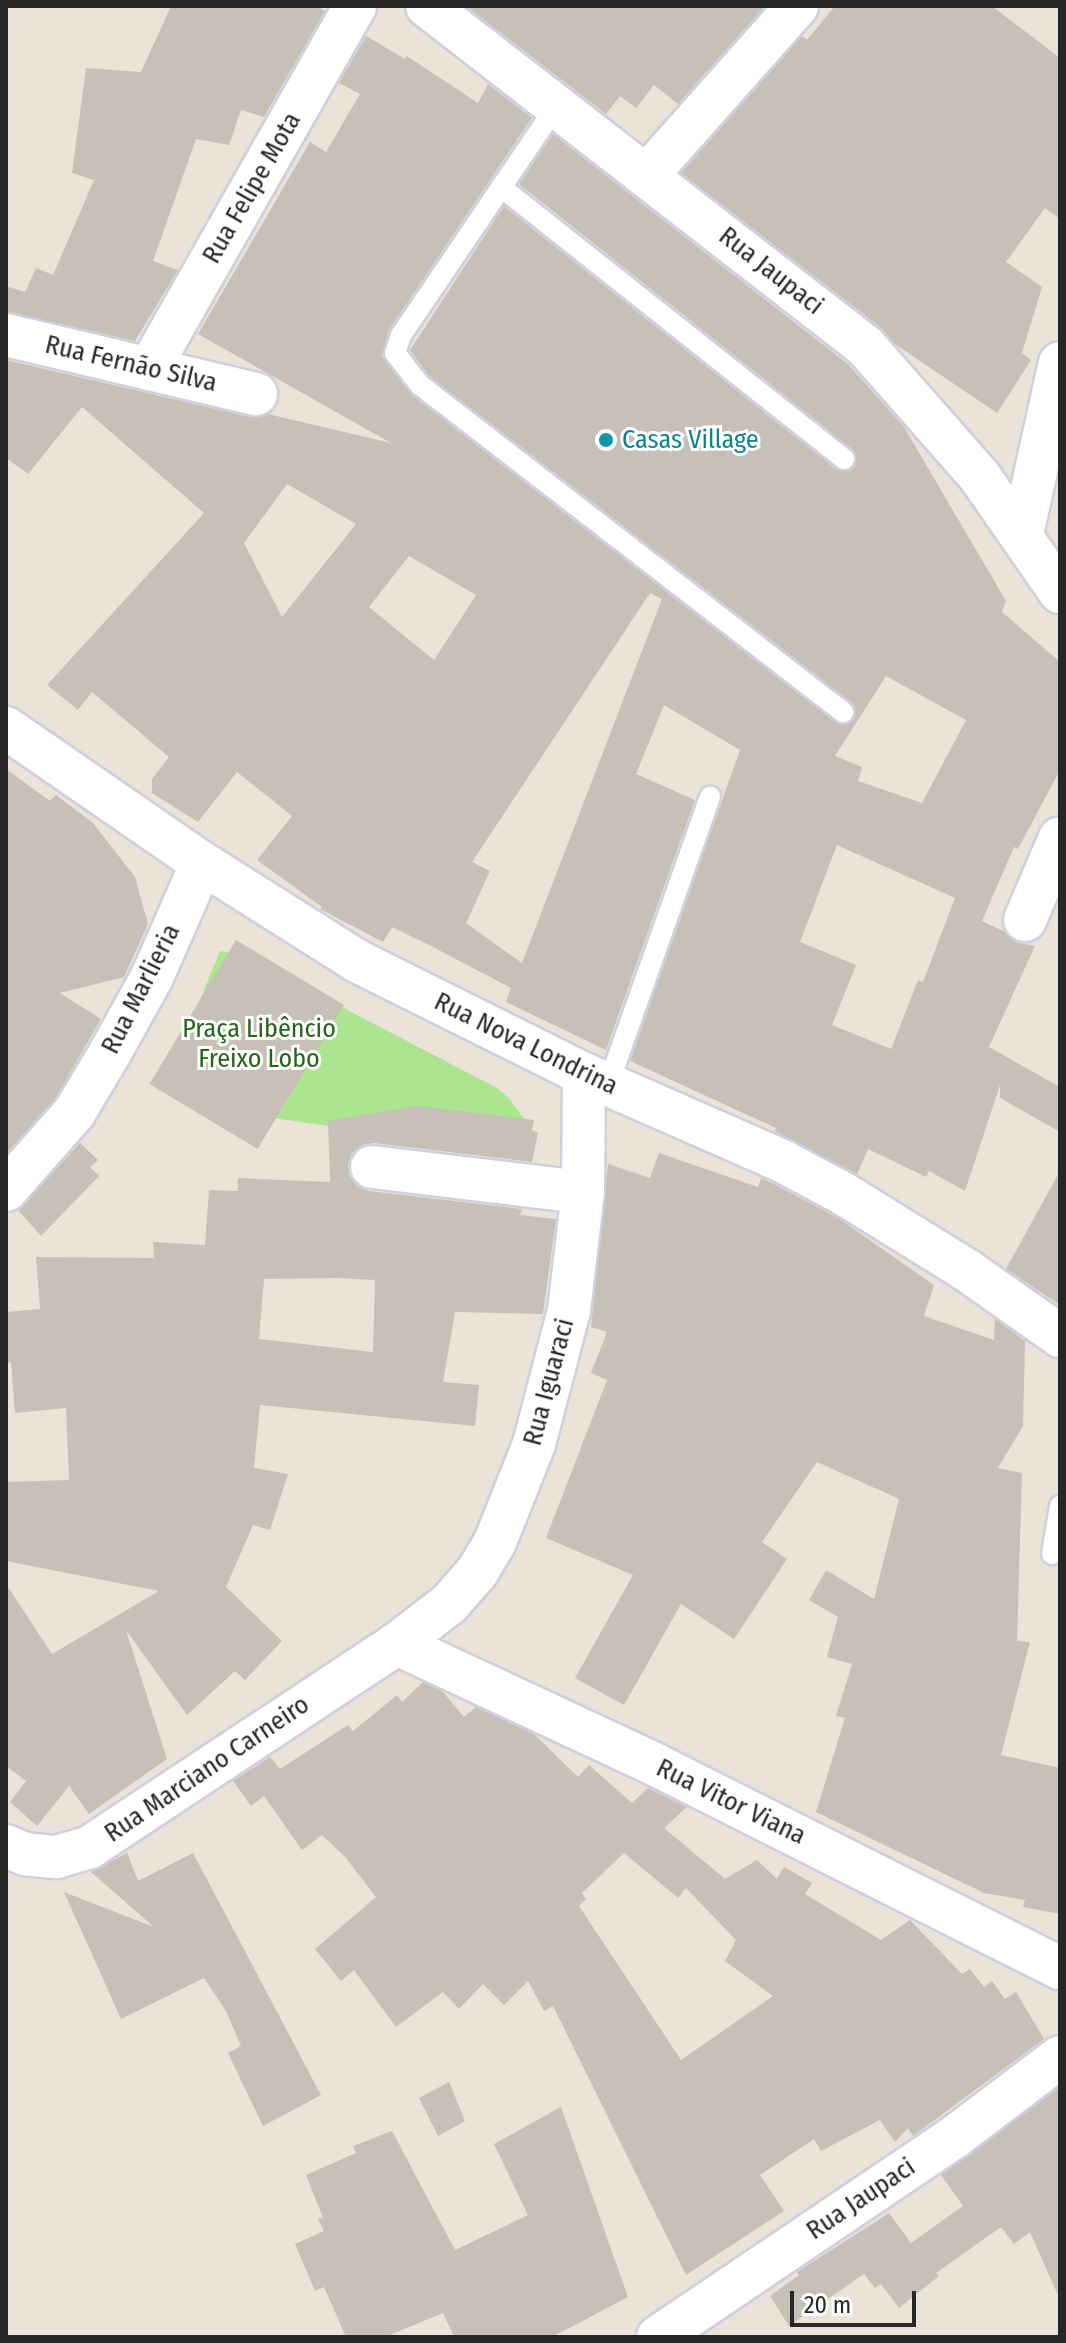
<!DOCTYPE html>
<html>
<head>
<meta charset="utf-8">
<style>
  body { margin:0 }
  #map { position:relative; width:1066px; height:2343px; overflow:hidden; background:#ebe3d7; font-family:"Fira Sans Condensed",sans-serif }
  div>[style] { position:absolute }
  .green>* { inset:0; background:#abe590 }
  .building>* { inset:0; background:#c6c0b7; transform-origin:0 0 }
  .roads { filter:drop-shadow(2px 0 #ccd0e1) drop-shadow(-2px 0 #ccd0e1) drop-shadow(0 2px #ccd0e1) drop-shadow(0 -2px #ccd0e1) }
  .service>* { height:20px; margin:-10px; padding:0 10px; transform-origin:10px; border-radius:10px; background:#fff }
  .minor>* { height:42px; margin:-21px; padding:0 21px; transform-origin:21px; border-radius:21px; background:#fff }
  .dots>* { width:22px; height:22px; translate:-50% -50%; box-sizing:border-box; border:4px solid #fff; border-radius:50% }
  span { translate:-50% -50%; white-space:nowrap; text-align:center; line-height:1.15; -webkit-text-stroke:6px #fff; paint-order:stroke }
  .street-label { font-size:26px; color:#272727 }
  .culture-label { font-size:26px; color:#0d838f }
  .left { translate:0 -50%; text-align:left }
  .park-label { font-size:26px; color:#246516 }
  .frame { position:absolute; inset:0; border:8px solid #272727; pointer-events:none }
  .scale { position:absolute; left:790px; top:2291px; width:126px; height:36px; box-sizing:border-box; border:4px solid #272727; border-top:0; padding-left:10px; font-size:24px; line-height:28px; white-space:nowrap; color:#272727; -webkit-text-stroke:6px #fff; paint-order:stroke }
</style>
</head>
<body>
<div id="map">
  <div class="green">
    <i style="clip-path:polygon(220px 951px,242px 955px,495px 1087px,509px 1098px,524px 1119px,529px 1155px,252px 1115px,158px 1090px,191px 1022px)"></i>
  </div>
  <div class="building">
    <i style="clip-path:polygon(171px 6px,317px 6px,325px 11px,264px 117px,241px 110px,229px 145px,196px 139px,153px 261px,178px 270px,135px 341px,6px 312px,6px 286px,25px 292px,36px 268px,53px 275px,94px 180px,72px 173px,86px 68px,141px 72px)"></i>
    <i style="clip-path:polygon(466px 6px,765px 6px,678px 104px,654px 85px,636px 108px,620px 96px,606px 114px)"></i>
    <i style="clip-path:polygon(835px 6px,992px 6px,1060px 58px,1060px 219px,1045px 208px,1006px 262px,1042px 287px,1022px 353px,1031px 360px,997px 413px,895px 344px,880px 327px,681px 173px,802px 36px,807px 40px)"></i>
    <i style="clip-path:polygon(evenodd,366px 36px,405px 59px,407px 56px,478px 103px,488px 84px,532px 118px,389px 330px,382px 356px,412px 395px,835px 722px,847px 724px,854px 719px,855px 708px,851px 702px,429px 376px,410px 350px,504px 206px,836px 469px,848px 471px,855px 466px,856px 455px,852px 449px,519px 184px,553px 134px,848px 364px,904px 427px,1006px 601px,1002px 612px,1060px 662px,1060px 770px,1018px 849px,1014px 847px,982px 921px,1005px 932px,1015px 942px,1035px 946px,989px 1047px,1060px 1087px,1060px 1132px,1000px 1098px,1000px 1085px,965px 1191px,929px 1171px,926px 1177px,868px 1149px,857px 1174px,775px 1132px,776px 1128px,630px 1061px,740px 750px,664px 705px,636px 774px,695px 800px,606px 1050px,506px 1002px,511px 988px,431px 946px,392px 927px,383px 942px,320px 909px,322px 907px,257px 860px,292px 816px,237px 772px,198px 822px,152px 793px,152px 779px,169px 757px,92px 692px,78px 710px,47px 685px,204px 513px,82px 407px,28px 474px,6px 458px,6px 360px,250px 417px,268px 414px,391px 443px,198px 334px,310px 142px,326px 152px,360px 94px,339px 83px,366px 36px,287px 484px,356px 524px,282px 617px,244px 543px,287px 484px,366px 36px,409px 556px,476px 595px,434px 660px,369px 607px,409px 556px,366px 36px,650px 593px,662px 599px,522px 963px,466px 923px,490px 871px,472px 862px,650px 593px,366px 36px,886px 676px,966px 720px,922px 803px,858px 781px,862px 767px,835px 756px,886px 676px,366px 36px,837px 845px,955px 898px,923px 982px,918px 980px,891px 1049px,832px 1025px,856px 965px,800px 942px,837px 845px)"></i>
    <i style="clip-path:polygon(6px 769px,50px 801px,56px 795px,93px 823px,135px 877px,148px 924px,124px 977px,60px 993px,101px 1019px,55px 1099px,6px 1154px)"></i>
    <i style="left:236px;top:940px;width:126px;height:168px;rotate:31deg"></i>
    <i style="clip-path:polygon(evenodd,418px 1106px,534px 1120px,532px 1130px,538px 1133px,532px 1162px,374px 1143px,362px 1145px,352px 1153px,348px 1165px,350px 1177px,358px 1187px,369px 1191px,522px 1209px,520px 1215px,556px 1219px,543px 1314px,455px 1312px,443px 1382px,479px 1385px,475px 1426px,260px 1405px,254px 1468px,288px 1474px,270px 1530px,253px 1525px,226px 1587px,282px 1641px,245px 1680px,235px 1671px,187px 1715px,126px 1630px,167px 1759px,89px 1814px,69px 1786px,37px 1826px,10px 1802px,26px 1781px,6px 1766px,6px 1584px,52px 1654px,159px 1591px,6px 1561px,6px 1482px,69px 1480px,66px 1408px,15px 1413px,11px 1362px,6px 1363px,6px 1312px,40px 1309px,36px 1257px,154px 1258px,153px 1242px,205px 1245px,209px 1190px,238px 1191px,238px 1178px,330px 1182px,328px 1121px,418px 1106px,337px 1278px,375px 1280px,373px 1352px,259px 1339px,264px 1279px,337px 1278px)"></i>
    <i style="clip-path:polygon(80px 1143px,98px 1160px,90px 1167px,99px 1176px,41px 1236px,18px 1210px)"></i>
    <i style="clip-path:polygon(659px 1153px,758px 1187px,761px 1178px,774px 1184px,838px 1218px,934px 1285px,924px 1316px,994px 1340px,995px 1319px,1025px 1341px,1023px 1426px,998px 1468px,1022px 1473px,1017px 1641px,1030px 1642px,1001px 1755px,1060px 1768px,1060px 1914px,1023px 1907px,1025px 1900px,984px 1893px,816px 1812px,845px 1718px,836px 1716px,852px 1664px,827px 1657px,838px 1617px,809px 1600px,826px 1570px,874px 1599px,899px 1499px,817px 1462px,762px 1542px,787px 1559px,734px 1639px,681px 1604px,624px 1705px,575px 1678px,633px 1575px,546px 1538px,607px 1380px,591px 1373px,607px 1332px,591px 1327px,608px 1164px,650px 1178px)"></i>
    <i style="clip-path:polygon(1060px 1171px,1060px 1305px,1006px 1269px)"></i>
    <i style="clip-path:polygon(evenodd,423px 1682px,443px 1692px,464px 1717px,476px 1707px,534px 1734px,578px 1777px,589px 1765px,632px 1803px,648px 1788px,687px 1807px,664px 1828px,725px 1879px,757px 1860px,777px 1879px,784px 1867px,812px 1883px,805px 1894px,881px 1940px,910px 1920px,962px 1974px,970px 1969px,984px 1987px,992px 1981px,1005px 1999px,1016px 1992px,1044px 2039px,913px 2136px,908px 2128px,895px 2142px,880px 2120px,821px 2151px,814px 2139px,760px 2175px,784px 2211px,686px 2275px,553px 2006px,544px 2011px,528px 1981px,504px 2005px,483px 1984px,459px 2009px,443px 1992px,396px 2027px,354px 1970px,341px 1981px,315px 1949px,376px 1897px,345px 1857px,322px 1835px,302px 1850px,264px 1796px,251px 1806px,233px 1781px,270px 1757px,280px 1769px,348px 1725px,353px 1731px,397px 1695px,402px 1702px,423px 1682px,624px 1853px,678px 1898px,686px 1888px,736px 1940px,725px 1961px,773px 1996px,681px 2060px,579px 1906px,586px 1899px,582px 1893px,624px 1853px)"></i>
    <i style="clip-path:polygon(127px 1853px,138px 1881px,193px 1853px,321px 2095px,263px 2126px,228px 2053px,241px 2046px,226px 2011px,204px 1978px,121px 2019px,64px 1892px,154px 1927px,91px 1872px)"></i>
    <i style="clip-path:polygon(449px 2082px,465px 2121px,438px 2136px,419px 2098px)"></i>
    <i style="clip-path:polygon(1060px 2087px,1060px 2300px,1030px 2232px,1014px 2244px,1001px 2227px,936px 2273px,939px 2276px,899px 2308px,881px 2284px,875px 2288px,864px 2274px,789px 2326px,770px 2296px,799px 2275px,797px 2272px,889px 2213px,911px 2243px,963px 2206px,941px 2175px)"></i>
    <i style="clip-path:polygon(561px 2107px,628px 2297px,552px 2337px,454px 2337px,443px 2313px,385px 2337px,346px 2337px,324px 2287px,315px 2291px,295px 2244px,324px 2231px,318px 2219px,323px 2218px,306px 2175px,356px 2153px,353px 2146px,392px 2131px,455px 2250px,528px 2215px,494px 2144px)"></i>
  </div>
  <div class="roads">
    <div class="service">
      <i style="left:557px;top:105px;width:278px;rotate:124.1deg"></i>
      <i style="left:401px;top:335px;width:19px;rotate:108deg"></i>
      <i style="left:395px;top:353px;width:41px;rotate:52deg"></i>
      <i style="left:420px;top:385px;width:535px;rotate:37.71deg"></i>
      <i style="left:501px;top:187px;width:438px;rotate:38.4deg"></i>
      <i style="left:608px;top:1085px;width:306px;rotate:-70.5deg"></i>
      <i style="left:1052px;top:1554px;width:49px;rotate:-80.5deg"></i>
    </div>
    <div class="minor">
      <i style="left:427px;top:6px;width:554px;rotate:37.82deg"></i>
      <i style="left:865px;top:346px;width:174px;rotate:48.7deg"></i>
      <i style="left:980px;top:477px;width:140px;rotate:55.2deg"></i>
      <i style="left:648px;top:174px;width:225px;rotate:-48.4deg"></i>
      <i style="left:6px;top:335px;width:257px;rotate:13.3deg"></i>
      <i style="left:149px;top:369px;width:417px;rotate:-60.4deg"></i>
      <i style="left:1022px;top:534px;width:175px;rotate:-77.5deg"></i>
      <i style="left:6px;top:728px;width:238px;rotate:34.6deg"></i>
      <i style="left:202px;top:863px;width:183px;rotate:32.3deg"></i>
      <i style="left:357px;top:961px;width:254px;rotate:26.5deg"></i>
      <i style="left:584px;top:1074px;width:219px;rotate:23.7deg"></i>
      <i style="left:784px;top:1162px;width:68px;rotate:28.1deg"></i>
      <i style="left:844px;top:1194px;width:146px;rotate:31.8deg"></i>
      <i style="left:968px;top:1271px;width:113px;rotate:35.2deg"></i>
      <i style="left:1025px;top:920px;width:89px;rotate:-66.9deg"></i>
      <i style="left:372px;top:1167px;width:212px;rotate:6.8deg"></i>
      <i style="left:6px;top:1190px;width:103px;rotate:-48.6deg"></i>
      <i style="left:74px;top:1113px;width:72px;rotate:-59.2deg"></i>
      <i style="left:111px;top:1051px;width:85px;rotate:-61deg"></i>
      <i style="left:152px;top:977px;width:124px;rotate:-66.3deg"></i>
      <i style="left:397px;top:1644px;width:284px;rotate:25deg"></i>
      <i style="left:654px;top:1764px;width:454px;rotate:26.7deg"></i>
      <i style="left:6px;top:1846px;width:21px;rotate:23deg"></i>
      <i style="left:25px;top:1854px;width:31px;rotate:6deg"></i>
      <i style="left:56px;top:1857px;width:35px;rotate:-16deg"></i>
      <i style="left:90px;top:1847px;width:368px;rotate:-33.5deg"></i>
      <i style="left:397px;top:1644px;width:66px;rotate:-37.6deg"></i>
      <i style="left:449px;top:1604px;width:43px;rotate:-48.8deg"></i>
      <i style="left:477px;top:1572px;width:35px;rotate:-59deg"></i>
      <i style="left:495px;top:1542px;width:105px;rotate:-68.3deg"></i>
      <i style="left:534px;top:1444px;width:138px;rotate:-75.3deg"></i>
      <i style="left:569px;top:1311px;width:120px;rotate:-83.3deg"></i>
      <i style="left:583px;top:1192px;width:118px;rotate:-89.5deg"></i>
      <i style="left:658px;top:2337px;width:361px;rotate:-34deg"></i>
      <i style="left:957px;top:2135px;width:129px;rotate:-37.1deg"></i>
    </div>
  </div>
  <div class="dots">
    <i style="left:606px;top:440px;background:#0f9aa8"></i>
  </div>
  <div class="street-label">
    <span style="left:252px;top:188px;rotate:-60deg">Rua Felipe Mota</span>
    <span style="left:771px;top:271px;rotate:38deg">Rua Jaupaci</span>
    <span style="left:131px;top:364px;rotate:13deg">Rua Fernão Silva</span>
    <span style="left:141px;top:989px;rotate:-63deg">Rua Marlieria</span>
    <span style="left:526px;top:1044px;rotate:26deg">Rua Nova Londrina</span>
    <span style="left:549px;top:1382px;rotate:-75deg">Rua Iguaraci</span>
    <span style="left:207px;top:1769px;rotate:-34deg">Rua Marciano Carneiro</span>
    <span style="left:731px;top:1802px;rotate:26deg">Rua Vitor Viana</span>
    <span style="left:861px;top:2199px;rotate:-34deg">Rua Jaupaci</span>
  </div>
  <div class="culture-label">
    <span class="left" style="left:622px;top:440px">Casas Village</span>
  </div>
  <div class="park-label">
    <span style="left:259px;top:1044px">Praça Libêncio<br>Freixo Lobo</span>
  </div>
  <div class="frame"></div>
  <div class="scale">20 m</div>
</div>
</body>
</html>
